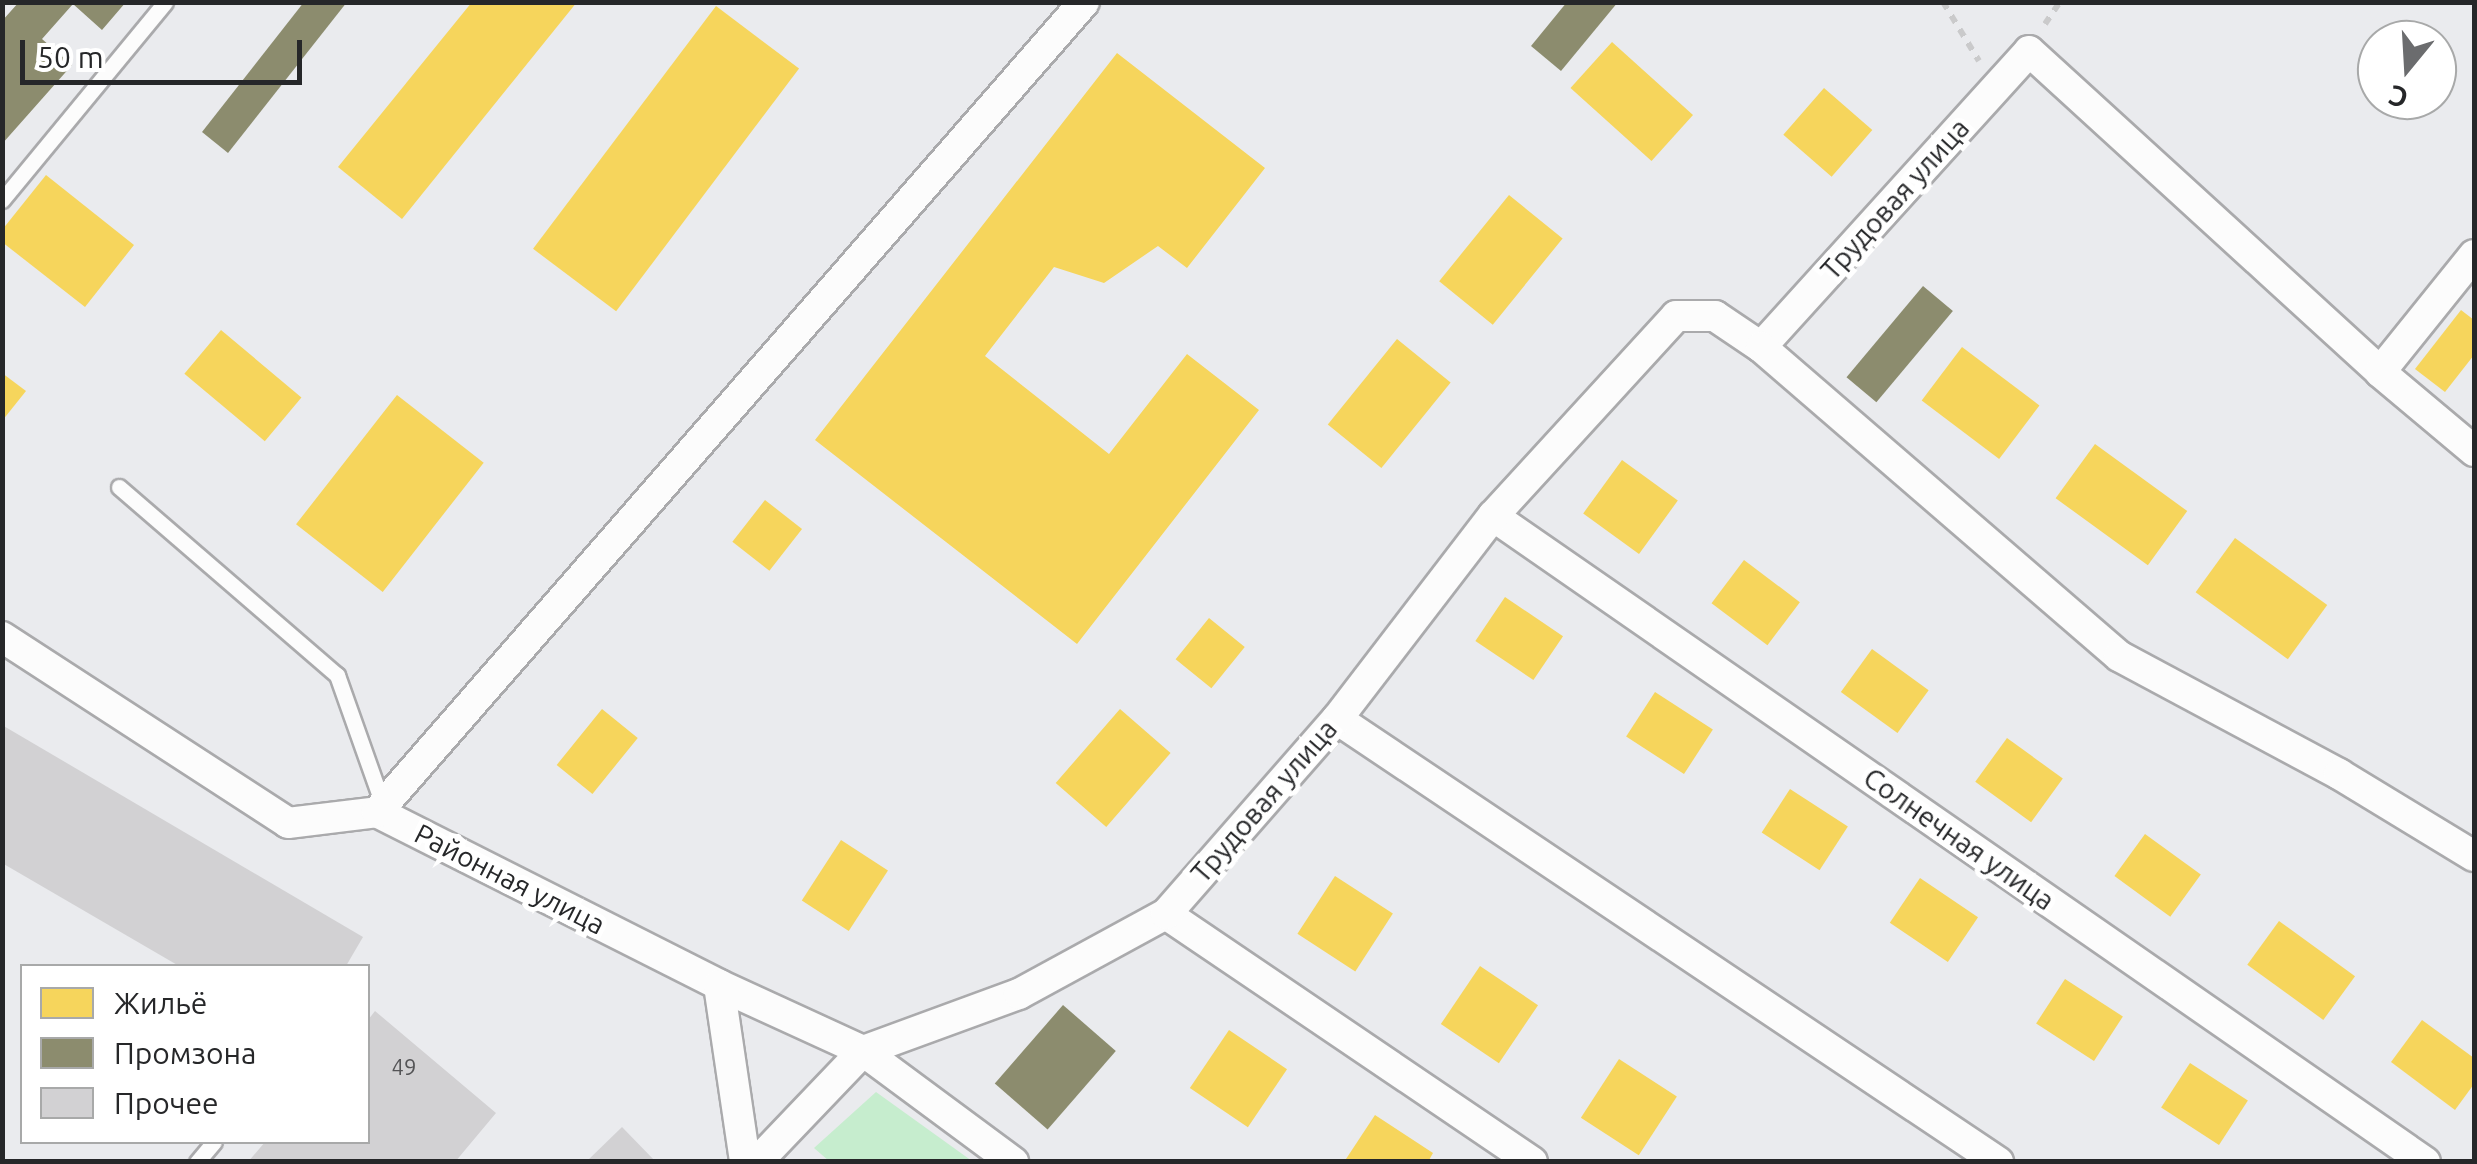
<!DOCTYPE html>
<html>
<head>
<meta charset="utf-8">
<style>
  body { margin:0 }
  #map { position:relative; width:2477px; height:1164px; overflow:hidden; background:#eaebee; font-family:Ubuntu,sans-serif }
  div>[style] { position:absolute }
  .green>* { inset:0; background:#c6edce }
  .homes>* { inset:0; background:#f6d55c; transform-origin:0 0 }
  .industry>* { inset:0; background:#8c8c6e; transform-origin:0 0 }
  .building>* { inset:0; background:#d2d1d3 }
  .path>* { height:6px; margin-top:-3px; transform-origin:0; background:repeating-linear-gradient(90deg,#cacacb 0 8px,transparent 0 16px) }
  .roads { filter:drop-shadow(2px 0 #aaaaac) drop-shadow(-2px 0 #aaaaac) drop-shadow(0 2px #aaaaac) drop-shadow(0 -2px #aaaaac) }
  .service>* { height:15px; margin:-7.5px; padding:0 7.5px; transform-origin:7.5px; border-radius:7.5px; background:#fcfcfc }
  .minor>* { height:30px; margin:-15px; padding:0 15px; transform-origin:15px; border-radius:15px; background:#fcfcfc }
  span { translate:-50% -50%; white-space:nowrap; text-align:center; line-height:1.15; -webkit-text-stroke:10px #fff; paint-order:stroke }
  .number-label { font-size:22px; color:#545456 }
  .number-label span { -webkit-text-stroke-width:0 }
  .street-label { font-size:28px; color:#262729 }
  .frame { position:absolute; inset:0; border:5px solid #262729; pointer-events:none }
  .legend { position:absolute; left:20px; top:964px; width:350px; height:180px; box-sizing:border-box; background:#fff; border:2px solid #a8a9a9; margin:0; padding:12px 18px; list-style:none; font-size:30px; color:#262729 }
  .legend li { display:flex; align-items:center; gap:20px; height:50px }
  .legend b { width:50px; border:2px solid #a8a9a9 }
  .north { position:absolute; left:2357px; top:20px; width:100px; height:100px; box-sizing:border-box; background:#fff; border:2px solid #a8a9a9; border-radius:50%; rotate:198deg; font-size:28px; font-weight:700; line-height:40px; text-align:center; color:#262729 }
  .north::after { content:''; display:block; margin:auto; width:35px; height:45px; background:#6b6c6e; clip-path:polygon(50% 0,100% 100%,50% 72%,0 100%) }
  .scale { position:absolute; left:20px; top:40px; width:282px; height:45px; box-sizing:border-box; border:5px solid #262729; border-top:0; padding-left:12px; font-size:30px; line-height:35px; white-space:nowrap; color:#262729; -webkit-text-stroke:8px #fff; paint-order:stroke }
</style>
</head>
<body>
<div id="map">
  <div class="green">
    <i style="clip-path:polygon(876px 1092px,972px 1161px,829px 1161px,814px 1148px)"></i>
  </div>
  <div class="homes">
    <i style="clip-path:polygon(472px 2px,577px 2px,402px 219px,338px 167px)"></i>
    <i style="left:716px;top:6px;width:104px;height:304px;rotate:37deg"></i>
    <i style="left:1612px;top:42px;width:109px;height:62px;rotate:42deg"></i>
    <i style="clip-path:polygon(1117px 53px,1265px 168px,1187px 268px,1158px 246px,1104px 283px,1054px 267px,985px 356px,1109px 454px,1187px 354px,1259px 410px,1077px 644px,815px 440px)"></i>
    <i style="left:1824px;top:88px;width:64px;height:62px;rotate:41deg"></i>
    <i style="clip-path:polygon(46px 175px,134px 245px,85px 307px,2px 242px,2px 230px)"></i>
    <i style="left:1509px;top:195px;width:69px;height:111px;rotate:39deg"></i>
    <i style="clip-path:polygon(2461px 310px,2474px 320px,2474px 355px,2445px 392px,2415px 369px)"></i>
    <i style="left:221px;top:330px;width:105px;height:57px;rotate:40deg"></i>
    <i style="left:1397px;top:339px;width:69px;height:110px;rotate:39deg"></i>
    <i style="left:1962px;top:347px;width:97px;height:67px;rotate:37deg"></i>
    <i style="clip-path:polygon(2px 373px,26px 391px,2px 421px)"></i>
    <i style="left:397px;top:395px;width:110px;height:164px;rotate:38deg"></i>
    <i style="left:2095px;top:444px;width:114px;height:67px;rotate:36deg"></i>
    <i style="left:1622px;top:460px;width:69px;height:66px;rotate:36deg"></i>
    <i style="left:765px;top:500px;width:47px;height:53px;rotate:38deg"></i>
    <i style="left:2235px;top:538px;width:114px;height:67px;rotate:36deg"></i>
    <i style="left:1744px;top:560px;width:70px;height:54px;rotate:37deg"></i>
    <i style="left:1505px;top:597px;width:70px;height:53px;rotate:34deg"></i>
    <i style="left:1209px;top:618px;width:46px;height:53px;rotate:39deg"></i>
    <i style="left:1872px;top:649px;width:70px;height:53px;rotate:36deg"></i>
    <i style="left:1655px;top:692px;width:69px;height:53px;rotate:33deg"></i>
    <i style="left:602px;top:709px;width:46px;height:72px;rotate:39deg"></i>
    <i style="left:1120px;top:709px;width:67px;height:98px;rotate:41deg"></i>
    <i style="left:2007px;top:738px;width:69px;height:54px;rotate:36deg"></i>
    <i style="left:1790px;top:789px;width:69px;height:52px;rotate:33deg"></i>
    <i style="left:2145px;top:834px;width:69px;height:52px;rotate:36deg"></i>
    <i style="left:841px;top:840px;width:56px;height:72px;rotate:33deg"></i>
    <i style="left:1335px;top:876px;width:69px;height:69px;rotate:33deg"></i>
    <i style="left:1920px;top:878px;width:70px;height:54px;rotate:34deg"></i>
    <i style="left:2279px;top:921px;width:94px;height:54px;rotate:36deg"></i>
    <i style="left:1480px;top:966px;width:70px;height:70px;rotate:34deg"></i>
    <i style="left:2065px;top:979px;width:69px;height:53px;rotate:33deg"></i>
    <i style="clip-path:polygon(2422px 1020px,2474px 1058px,2474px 1084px,2455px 1110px,2391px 1062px)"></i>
    <i style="left:1229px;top:1030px;width:70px;height:70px;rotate:34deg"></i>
    <i style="left:1619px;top:1059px;width:69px;height:70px;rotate:33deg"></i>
    <i style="left:2190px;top:1063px;width:69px;height:53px;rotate:33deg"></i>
    <i style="clip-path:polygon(1375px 1115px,1433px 1153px,1428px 1162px,1344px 1162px)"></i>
  </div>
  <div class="industry">
    <i style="clip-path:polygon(19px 2px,126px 2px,102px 30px,73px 4px,42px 39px,72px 65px,2px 144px,2px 21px)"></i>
    <i style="clip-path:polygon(304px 2px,347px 2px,228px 153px,202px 132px)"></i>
    <i style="clip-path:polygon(1567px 2px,1618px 2px,1561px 71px,1531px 46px)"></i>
    <i style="left:1923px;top:286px;width:39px;height:119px;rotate:40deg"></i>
    <i style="left:1063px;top:1005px;width:70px;height:104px;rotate:41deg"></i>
  </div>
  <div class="building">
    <i style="clip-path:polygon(2px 725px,363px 937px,346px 966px,179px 966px,2px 863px)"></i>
    <i style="clip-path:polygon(375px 1011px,496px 1113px,455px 1162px,248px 1162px,265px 1142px,368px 1142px,368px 1020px)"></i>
    <i style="clip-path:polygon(622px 1127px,656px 1162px,586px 1162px)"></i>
  </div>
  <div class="path">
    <i style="left:1943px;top:2px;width:69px;rotate:58.6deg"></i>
    <i style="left:2045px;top:24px;width:27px;rotate:-56deg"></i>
  </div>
  <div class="roads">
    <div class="service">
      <i style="left:2px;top:200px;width:256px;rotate:-50.5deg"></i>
      <i style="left:119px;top:487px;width:288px;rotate:40.8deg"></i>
      <i style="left:337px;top:675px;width:138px;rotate:70.5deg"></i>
      <i style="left:197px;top:1162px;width:26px;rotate:-50deg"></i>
    </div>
    <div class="minor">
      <i style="left:1761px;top:347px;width:399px;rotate:-47.8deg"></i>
      <i style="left:2029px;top:51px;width:476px;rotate:42.4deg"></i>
      <i style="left:2380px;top:372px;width:123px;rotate:40deg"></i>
      <i style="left:2380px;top:372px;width:150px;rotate:-51.2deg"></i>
      <i style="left:1493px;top:516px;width:1134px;rotate:34.73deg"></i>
      <i style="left:2px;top:637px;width:341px;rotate:33deg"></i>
      <i style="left:288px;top:823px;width:90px;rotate:-7deg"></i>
      <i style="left:377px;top:812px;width:383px;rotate:26.8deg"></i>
      <i style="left:719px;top:985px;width:158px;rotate:24.6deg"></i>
      <i style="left:863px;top:1051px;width:187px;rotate:36.5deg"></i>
      <i style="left:1337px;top:719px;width:796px;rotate:33.83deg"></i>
      <i style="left:377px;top:812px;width:1075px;rotate:-48.88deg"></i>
      <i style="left:1166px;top:914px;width:442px;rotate:34.1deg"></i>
      <i style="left:719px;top:985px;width:179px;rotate:81.6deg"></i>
      <i style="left:757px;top:1162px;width:153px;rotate:-46.3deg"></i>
      <i style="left:863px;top:1051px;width:166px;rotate:-20.1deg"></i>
      <i style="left:1019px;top:994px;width:167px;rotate:-28.6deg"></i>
      <i style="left:1166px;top:914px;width:259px;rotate:-48.8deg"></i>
      <i style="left:1337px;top:719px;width:256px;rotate:-52.5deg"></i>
      <i style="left:1493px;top:516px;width:271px;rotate:-47.5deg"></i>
      <i style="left:1676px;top:316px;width:39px"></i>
      <i style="left:1715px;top:316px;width:55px;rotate:34deg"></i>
      <i style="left:1761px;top:347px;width:473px;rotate:40.8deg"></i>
      <i style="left:2119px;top:656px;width:250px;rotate:28.2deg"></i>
      <i style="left:2339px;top:774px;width:158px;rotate:31.3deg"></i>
    </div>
  </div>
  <div class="number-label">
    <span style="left:404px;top:1067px">49</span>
  </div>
  <div class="street-label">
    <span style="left:1895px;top:199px;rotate:-48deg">Трудовая улица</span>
    <span style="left:1264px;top:801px;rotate:-49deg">Трудовая улица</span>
    <span style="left:1959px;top:839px;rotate:35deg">Солнечная улица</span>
    <span style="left:510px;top:879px;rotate:27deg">Районная улица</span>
  </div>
  <div class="frame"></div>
  <ul class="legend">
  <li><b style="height:28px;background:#f6d55c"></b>Жильё</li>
  <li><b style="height:28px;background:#8c8c6e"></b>Промзона</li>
  <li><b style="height:28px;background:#d2d1d3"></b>Прочее</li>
  </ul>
  <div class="north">С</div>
  <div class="scale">50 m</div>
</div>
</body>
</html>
